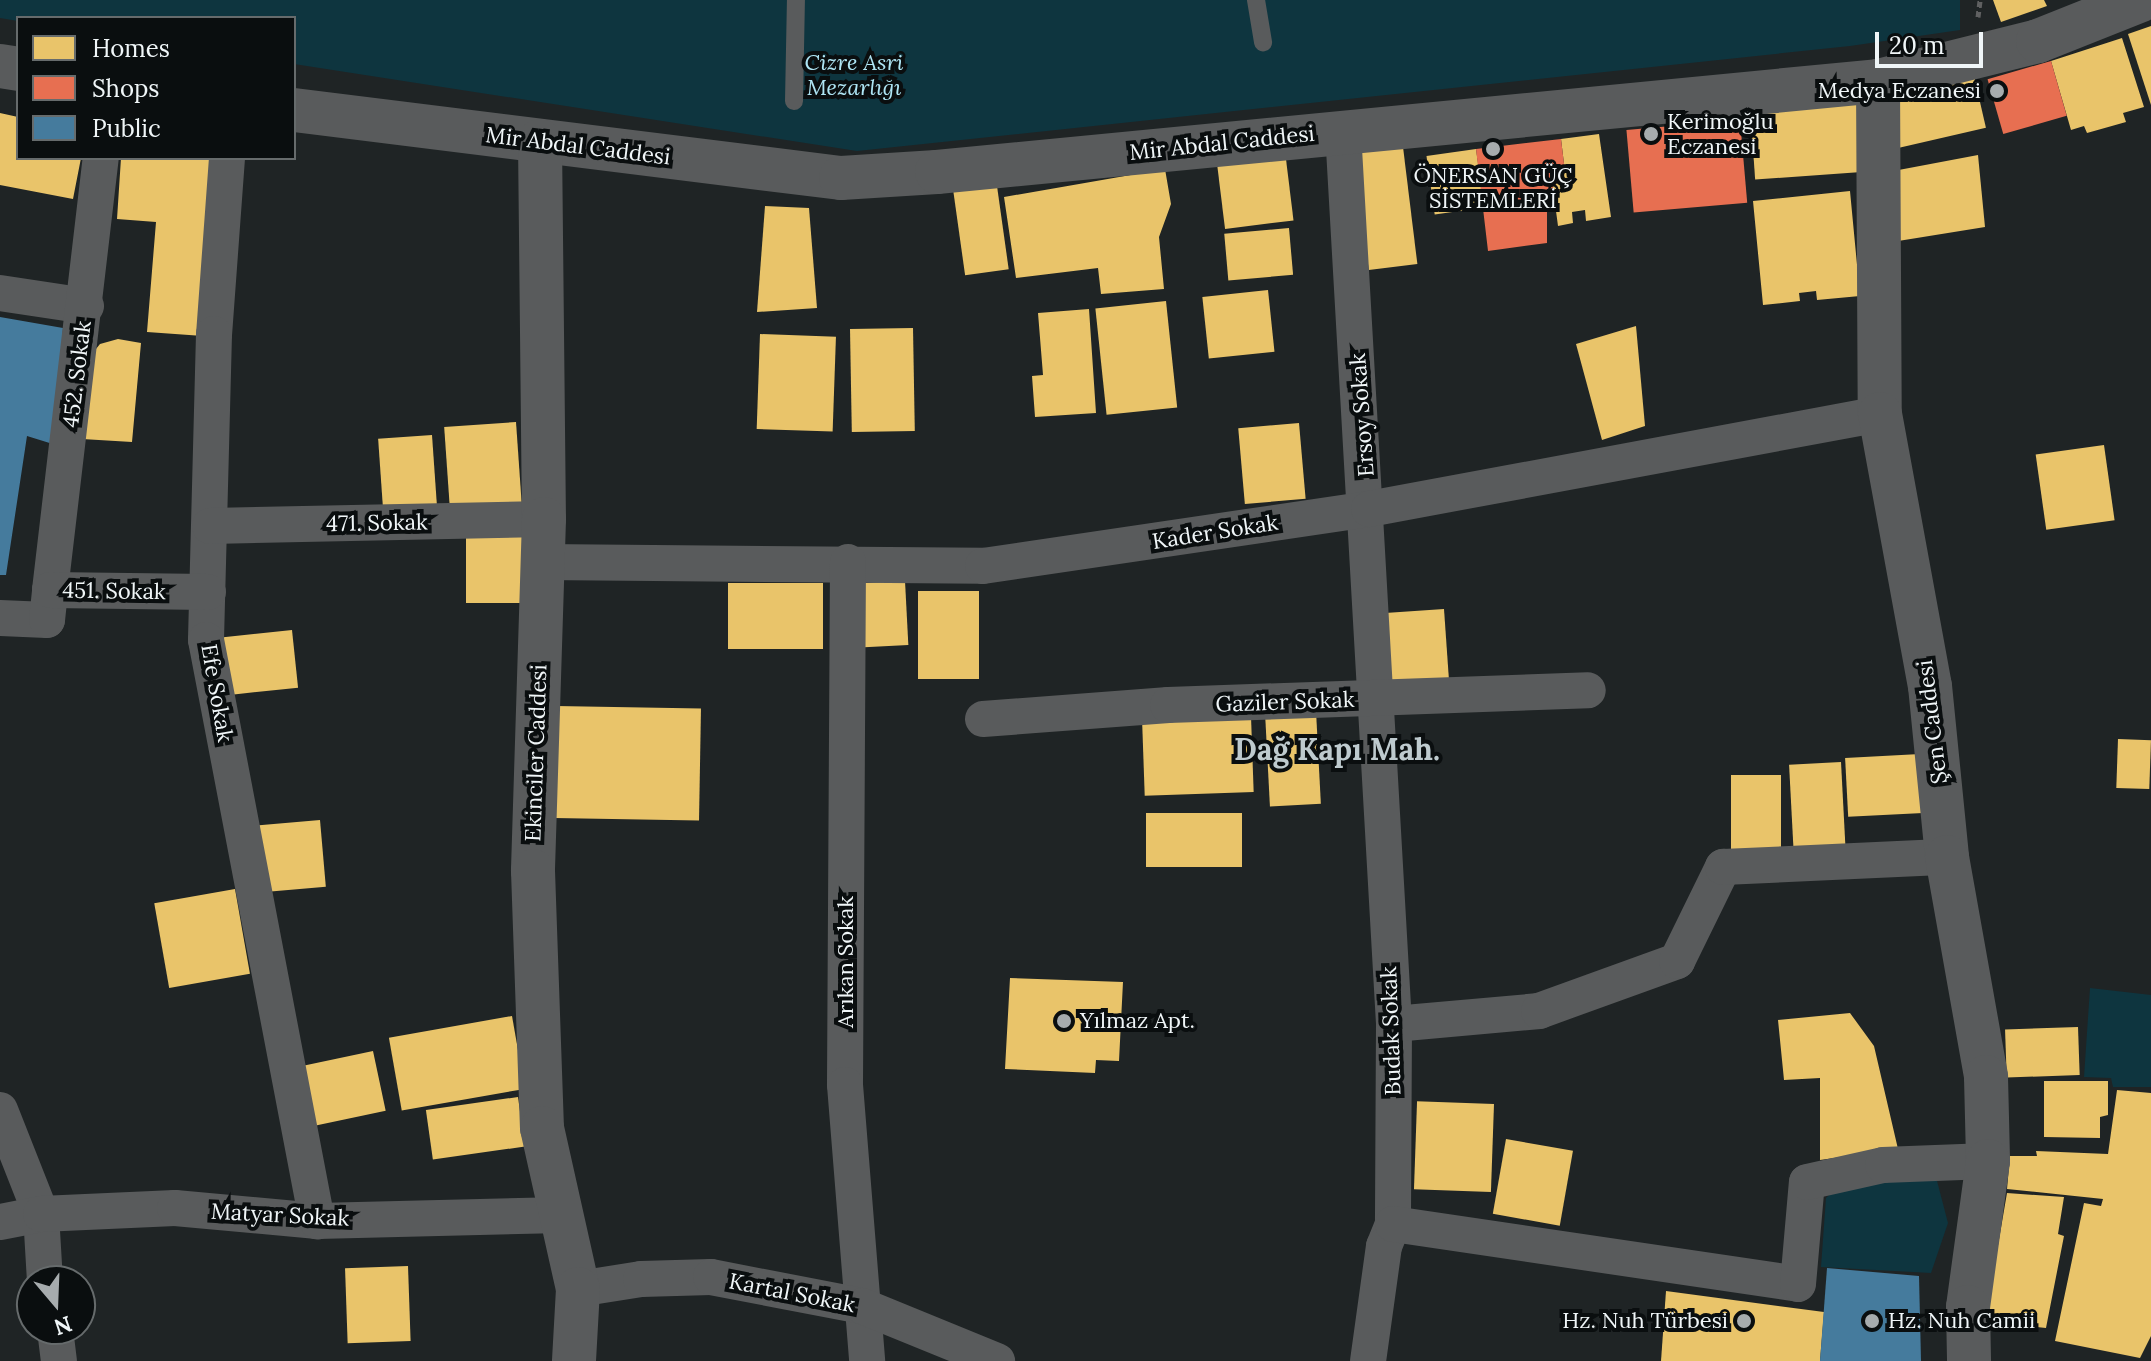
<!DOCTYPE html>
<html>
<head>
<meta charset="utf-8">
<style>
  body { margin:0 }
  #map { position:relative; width:2151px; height:1361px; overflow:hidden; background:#1f2425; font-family:Lora,serif }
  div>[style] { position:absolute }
  .green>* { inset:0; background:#0e353f }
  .homes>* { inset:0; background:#e9c46a; transform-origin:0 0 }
  .shops>* { inset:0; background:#e76f51; transform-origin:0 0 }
  .public>* { inset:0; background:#457b9d }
  .path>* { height:5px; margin-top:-2.5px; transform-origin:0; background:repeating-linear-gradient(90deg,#5f6061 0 6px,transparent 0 10px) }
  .service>* { height:18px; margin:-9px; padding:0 9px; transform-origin:9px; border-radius:9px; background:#595b5c }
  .minor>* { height:36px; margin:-18px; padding:0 18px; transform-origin:18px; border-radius:18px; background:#595b5c }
  .tertiary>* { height:44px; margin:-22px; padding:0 22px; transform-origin:22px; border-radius:22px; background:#595b5c }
  .dots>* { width:22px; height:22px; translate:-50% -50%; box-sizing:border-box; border:4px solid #0a0e0f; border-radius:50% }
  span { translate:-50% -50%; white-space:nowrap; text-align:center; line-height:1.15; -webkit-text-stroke:8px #0a0e0f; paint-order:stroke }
  .park-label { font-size:22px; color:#afe6f5; font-style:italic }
  .poi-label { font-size:22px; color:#f0f6f8 }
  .right { translate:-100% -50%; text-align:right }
  .left { translate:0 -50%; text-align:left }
  .street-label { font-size:22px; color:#f0f6f8 }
  .district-label { font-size:30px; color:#becace; font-weight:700 }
  .legend { position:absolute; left:16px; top:16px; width:280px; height:144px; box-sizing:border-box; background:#0a0e0f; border:2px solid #666b6c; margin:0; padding:10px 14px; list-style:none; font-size:24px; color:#f0f6f8 }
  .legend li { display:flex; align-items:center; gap:16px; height:40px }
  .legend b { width:40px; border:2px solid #666b6c }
  .north { position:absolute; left:16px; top:1265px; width:80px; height:80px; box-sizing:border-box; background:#0a0e0f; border:2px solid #666b6c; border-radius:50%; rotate:161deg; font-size:22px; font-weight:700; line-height:32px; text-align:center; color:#f0f6f8 }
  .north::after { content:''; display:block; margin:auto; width:28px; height:36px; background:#a7acae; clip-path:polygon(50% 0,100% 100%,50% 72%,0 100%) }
  .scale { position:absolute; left:1875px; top:32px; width:108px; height:36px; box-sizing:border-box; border:4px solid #f0f6f8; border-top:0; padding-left:10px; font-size:24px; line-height:28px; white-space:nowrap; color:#f0f6f8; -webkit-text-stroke:6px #0a0e0f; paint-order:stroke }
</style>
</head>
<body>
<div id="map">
  <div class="green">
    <i style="clip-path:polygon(0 0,1960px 0,1960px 30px,1850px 46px,857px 151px,294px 64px,294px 18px,18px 21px,0 18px)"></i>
    <i style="clip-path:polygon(2090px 988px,2151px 995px,2151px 1087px,2113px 1087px,2111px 1078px,2084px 1077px)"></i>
    <i style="clip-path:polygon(1936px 1177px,1948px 1223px,1931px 1273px,1821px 1267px,1826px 1198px,1846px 1179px)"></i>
  </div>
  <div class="homes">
    <i style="clip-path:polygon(1993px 0,2044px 0,2047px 6px,2001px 22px)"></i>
    <i style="clip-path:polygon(2151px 26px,2151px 105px,2128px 34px)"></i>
    <i style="clip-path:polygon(2122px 38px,2144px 107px,2123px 113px,2126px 122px,2087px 133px,2084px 126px,2071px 130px,2051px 61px)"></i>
    <i style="left:1974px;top:76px;width:53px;height:89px;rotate:77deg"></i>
    <i style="left:1860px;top:102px;width:70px;height:110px;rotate:86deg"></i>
    <i style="clip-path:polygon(0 113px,18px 117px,18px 158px,81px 158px,73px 199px,0 185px)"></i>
    <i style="clip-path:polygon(1599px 134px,1611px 217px,1586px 221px,1585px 210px,1572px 212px,1573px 223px,1558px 226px,1551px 174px,1565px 172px,1561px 139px)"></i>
    <i style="left:1403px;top:147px;width:118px;height:49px;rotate:83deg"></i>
    <i style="left:1476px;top:149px;width:59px;height:50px;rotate:82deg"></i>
    <i style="left:1285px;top:151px;width:70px;height:69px;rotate:83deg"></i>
    <i style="clip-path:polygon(1978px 155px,1985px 227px,1892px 242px,1888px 172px)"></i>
    <i style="clip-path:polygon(121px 158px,215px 158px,203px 336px,147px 332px,156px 222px,117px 219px)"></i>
    <i style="clip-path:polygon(1165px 169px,1171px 204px,1159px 237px,1164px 289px,1101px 294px,1098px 268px,1016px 278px,1004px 197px)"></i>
    <i style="left:997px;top:186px;width:84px;height:44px;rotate:82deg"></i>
    <i style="clip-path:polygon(1850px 191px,1860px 296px,1817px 300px,1816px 291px,1799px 293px,1800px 301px,1763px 305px,1753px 201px)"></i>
    <i style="clip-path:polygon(765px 206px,809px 208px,817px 308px,757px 312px)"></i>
    <i style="left:1289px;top:228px;width:47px;height:65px;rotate:85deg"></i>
    <i style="left:1268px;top:290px;width:62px;height:66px;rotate:84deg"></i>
    <i style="left:1166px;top:301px;width:107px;height:71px;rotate:84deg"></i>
    <i style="clip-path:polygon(1089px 309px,1096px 413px,1035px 417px,1032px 376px,1043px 375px,1038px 313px)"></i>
    <i style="clip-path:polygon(1636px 326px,1645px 426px,1602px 440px,1576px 344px)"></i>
    <i style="left:913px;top:328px;width:103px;height:63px;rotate:89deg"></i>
    <i style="left:760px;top:334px;width:76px;height:95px;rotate:2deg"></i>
    <i style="clip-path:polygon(118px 339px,141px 343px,132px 442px,82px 439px,91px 355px,100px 344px)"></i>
    <i style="left:516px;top:422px;width:85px;height:72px;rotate:86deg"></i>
    <i style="left:1299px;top:423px;width:76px;height:61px;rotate:85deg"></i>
    <i style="left:432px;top:435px;width:79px;height:54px;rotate:86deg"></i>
    <i style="left:2104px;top:445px;width:76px;height:69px;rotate:82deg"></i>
    <i style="left:466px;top:532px;width:61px;height:71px"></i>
    <i style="left:905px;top:581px;width:64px;height:49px;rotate:87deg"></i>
    <i style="left:728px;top:583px;width:95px;height:66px"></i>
    <i style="left:918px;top:591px;width:61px;height:88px"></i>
    <i style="left:1444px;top:609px;width:79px;height:59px;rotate:86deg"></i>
    <i style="left:292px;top:630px;width:58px;height:69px;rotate:84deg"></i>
    <i style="left:556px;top:706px;width:145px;height:112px;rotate:1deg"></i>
    <i style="left:1316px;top:711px;width:93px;height:51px;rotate:87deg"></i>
    <i style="left:1251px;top:716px;width:76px;height:109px;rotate:88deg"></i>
    <i style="left:2118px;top:739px;width:33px;height:49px;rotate:2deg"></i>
    <i style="left:1920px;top:754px;width:59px;height:75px;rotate:87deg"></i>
    <i style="left:1841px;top:762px;width:86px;height:52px;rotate:87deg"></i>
    <i style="left:1731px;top:775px;width:50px;height:75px"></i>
    <i style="left:1146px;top:813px;width:96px;height:54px"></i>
    <i style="left:320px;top:820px;width:67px;height:61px;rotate:85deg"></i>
    <i style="left:235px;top:889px;width:86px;height:82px;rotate:80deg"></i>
    <i style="clip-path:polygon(1010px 978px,1123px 982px,1119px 1061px,1096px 1060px,1095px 1073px,1005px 1069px)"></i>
    <i style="clip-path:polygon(1850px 1013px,1874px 1046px,1898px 1149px,1820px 1160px,1820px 1078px,1784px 1080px,1778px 1020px)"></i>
    <i style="left:512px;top:1016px;width:74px;height:125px;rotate:80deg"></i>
    <i style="left:2078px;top:1027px;width:48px;height:73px;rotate:88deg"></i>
    <i style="left:373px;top:1051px;width:61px;height:81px;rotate:78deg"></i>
    <i style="clip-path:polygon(2044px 1081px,2108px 1081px,2108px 1115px,2100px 1117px,2100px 1138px,2044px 1137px)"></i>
    <i style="clip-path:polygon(2117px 1090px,2151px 1093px,2151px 1336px,2140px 1358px,2055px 1341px,2084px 1203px,2101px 1206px,2103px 1199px,2007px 1189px,2010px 1156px,2037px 1156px,2036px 1151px,2108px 1154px)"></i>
    <i style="left:518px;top:1097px;width:50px;height:93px;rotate:82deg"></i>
    <i style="left:1494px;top:1104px;width:88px;height:77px;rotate:92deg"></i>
    <i style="left:1506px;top:1139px;width:68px;height:76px;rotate:10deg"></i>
    <i style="clip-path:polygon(2007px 1193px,2064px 1197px,2058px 1234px,2064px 1236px,2046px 1328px,1985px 1321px)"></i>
    <i style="left:408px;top:1266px;width:75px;height:63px;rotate:88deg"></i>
    <i style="clip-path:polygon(1666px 1291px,1824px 1312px,1820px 1361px,1661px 1361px)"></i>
  </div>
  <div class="shops">
    <i style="left:2051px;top:61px;width:57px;height:66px;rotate:74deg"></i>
    <i style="left:1740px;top:120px;width:83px;height:114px;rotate:85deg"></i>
    <i style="clip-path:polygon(1561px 139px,1565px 172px,1551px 174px,1553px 188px,1547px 189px,1547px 243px,1488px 251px,1476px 149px)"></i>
  </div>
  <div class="public">
    <i style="clip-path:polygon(0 317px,63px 328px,56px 445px,27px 436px,6px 575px,0 575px)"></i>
    <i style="clip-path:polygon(1827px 1268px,1919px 1276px,1921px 1361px,1820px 1361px)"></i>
  </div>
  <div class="path">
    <i style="left:1978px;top:17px;width:17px;rotate:-83deg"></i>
  </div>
  <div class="service">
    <i style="left:1256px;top:0;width:43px;rotate:80.5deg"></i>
    <i style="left:794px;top:101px;width:101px;rotate:-88.9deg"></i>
  </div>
  <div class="minor">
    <i style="left:1343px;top:131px;width:894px;rotate:86.73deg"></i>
    <i style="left:1394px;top:1024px;width:200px;rotate:90.3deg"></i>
    <i style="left:1393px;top:1224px;width:24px;rotate:112deg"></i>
    <i style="left:1384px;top:1246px;width:116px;rotate:97.9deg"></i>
    <i style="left:227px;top:158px;width:176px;rotate:94.2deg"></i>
    <i style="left:214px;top:334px;width:306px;rotate:91.5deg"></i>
    <i style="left:206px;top:640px;width:592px;rotate:79.18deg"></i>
    <i style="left:0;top:293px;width:87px;rotate:8.6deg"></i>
    <i style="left:210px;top:526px;width:334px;rotate:-1.2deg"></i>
    <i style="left:542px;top:562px;width:441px;rotate:0.5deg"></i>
    <i style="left:983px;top:566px;width:390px;rotate:-8.4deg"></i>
    <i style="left:1369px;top:509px;width:520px;rotate:-10.53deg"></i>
    <i style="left:848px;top:562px;width:523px;rotate:90.33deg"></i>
    <i style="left:845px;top:1085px;width:277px;rotate:85.4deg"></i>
    <i style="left:50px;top:590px;width:435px;rotate:-83.3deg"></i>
    <i style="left:0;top:618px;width:47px;rotate:2.4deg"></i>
    <i style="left:47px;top:620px;width:30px;rotate:-84deg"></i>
    <i style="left:50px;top:590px;width:158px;rotate:0.7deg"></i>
    <i style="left:983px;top:719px;width:186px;rotate:-4.3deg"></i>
    <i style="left:1168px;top:705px;width:420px;rotate:-2deg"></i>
    <i style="left:1394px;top:1024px;width:146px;rotate:-5.1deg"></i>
    <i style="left:1539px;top:1011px;width:147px;rotate:-19.9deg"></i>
    <i style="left:1677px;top:961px;width:105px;rotate:-63.9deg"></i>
    <i style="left:1723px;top:867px;width:224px;rotate:-2.6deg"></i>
    <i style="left:0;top:1110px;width:112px;rotate:68.5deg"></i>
    <i style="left:41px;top:1214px;width:67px;rotate:86.6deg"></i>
    <i style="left:0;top:1222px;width:42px;rotate:-11deg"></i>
    <i style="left:41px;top:1214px;width:134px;rotate:-2.6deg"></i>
    <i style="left:175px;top:1208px;width:143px;rotate:5.2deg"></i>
    <i style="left:317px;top:1221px;width:245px;rotate:-1.4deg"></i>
    <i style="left:1393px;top:1224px;width:409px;rotate:8.4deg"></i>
    <i style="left:1798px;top:1284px;width:102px;rotate:-85deg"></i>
    <i style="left:1807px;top:1182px;width:78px;rotate:-12.6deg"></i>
    <i style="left:1883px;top:1165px;width:105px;rotate:-2.2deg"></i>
    <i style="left:578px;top:1289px;width:64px;rotate:-9deg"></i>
    <i style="left:641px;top:1279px;width:70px;rotate:-1.6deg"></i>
    <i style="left:711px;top:1277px;width:154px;rotate:10.9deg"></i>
    <i style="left:862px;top:1306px;width:146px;rotate:22.2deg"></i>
    <i style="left:55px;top:1329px;width:32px;rotate:83deg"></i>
  </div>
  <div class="tertiary">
    <i style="left:0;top:66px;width:18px;rotate:9deg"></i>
    <i style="left:1878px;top:81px;width:333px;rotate:89.7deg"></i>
    <i style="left:1880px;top:414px;width:277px;rotate:79.6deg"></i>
    <i style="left:1930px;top:686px;width:172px;rotate:84.3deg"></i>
    <i style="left:1947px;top:857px;width:223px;rotate:79.9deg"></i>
    <i style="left:1986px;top:1077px;width:84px;rotate:88.6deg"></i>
    <i style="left:1988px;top:1161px;width:147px;rotate:97.8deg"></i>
    <i style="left:1968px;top:1307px;width:54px;rotate:88.9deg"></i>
    <i style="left:294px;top:110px;width:551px;rotate:7.09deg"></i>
    <i style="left:841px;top:178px;width:96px;rotate:-3.6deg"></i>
    <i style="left:937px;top:172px;width:945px;rotate:-5.52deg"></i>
    <i style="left:1878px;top:81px;width:165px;rotate:-14deg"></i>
    <i style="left:2038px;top:41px;width:111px;rotate:-21.7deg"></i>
    <i style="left:540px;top:141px;width:378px;rotate:89.4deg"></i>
    <i style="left:544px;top:519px;width:352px;rotate:91.8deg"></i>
    <i style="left:533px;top:871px;width:257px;rotate:88deg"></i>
    <i style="left:542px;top:1128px;width:165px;rotate:77.4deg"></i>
    <i style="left:578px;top:1289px;width:72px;rotate:93.2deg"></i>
  </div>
  <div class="dots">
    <i style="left:1997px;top:91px;background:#a7acae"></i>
    <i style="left:1651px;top:134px;background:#a7acae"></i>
    <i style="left:1493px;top:149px;background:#a7acae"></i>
    <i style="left:1064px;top:1021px;background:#a7acae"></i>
    <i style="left:1744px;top:1321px;background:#a7acae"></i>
    <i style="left:1872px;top:1321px;background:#a7acae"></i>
  </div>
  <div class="park-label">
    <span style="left:854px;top:75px">Cizre Asri<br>Mezarlığı</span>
  </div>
  <div class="poi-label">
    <span class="right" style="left:1981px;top:91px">Medya Eczanesi</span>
    <span class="left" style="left:1667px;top:134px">Kerimoğlu<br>Eczanesi</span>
    <span style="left:1493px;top:188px">ÖNERSAN GÜÇ<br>SİSTEMLERİ</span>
    <span class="left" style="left:1080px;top:1021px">Yılmaz Apt.</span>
    <span class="right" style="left:1728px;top:1321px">Hz. Nuh Türbesi</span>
    <span class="left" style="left:1888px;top:1321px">Hz. Nuh Camii</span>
  </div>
  <div class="street-label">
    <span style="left:1222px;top:143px;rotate:-6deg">Mir Abdal Caddesi</span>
    <span style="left:578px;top:146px;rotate:7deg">Mir Abdal Caddesi</span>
    <span style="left:77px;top:374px;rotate:-83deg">452. Sokak</span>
    <span style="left:1362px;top:415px;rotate:-94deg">Ersoy Sokak</span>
    <span style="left:377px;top:523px;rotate:-1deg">471. Sokak</span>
    <span style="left:1215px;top:532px;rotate:-9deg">Kader Sokak</span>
    <span style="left:114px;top:591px;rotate:1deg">451. Sokak</span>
    <span style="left:217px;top:693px;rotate:80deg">Efe Sokak</span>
    <span style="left:1285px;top:702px;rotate:-2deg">Gaziler Sokak</span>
    <span style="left:1932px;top:722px;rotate:-97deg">Şen Caddesi</span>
    <span style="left:536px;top:753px;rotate:-88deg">Ekinciler Caddesi</span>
    <span style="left:846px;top:962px;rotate:-90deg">Arıkan Sokak</span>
    <span style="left:1391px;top:1031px;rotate:-92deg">Budak Sokak</span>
    <span style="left:280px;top:1215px;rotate:3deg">Matyar Sokak</span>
    <span style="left:792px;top:1293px;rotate:11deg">Kartal Sokak</span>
  </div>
  <div class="district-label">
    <span style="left:1337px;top:749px">Dağ Kapı Mah.</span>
  </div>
  <ul class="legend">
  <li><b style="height:22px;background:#e9c46a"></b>Homes</li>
  <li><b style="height:22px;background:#e76f51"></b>Shops</li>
  <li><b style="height:22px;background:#457b9d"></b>Public</li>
  </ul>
  <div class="north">N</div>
  <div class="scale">20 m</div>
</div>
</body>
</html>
